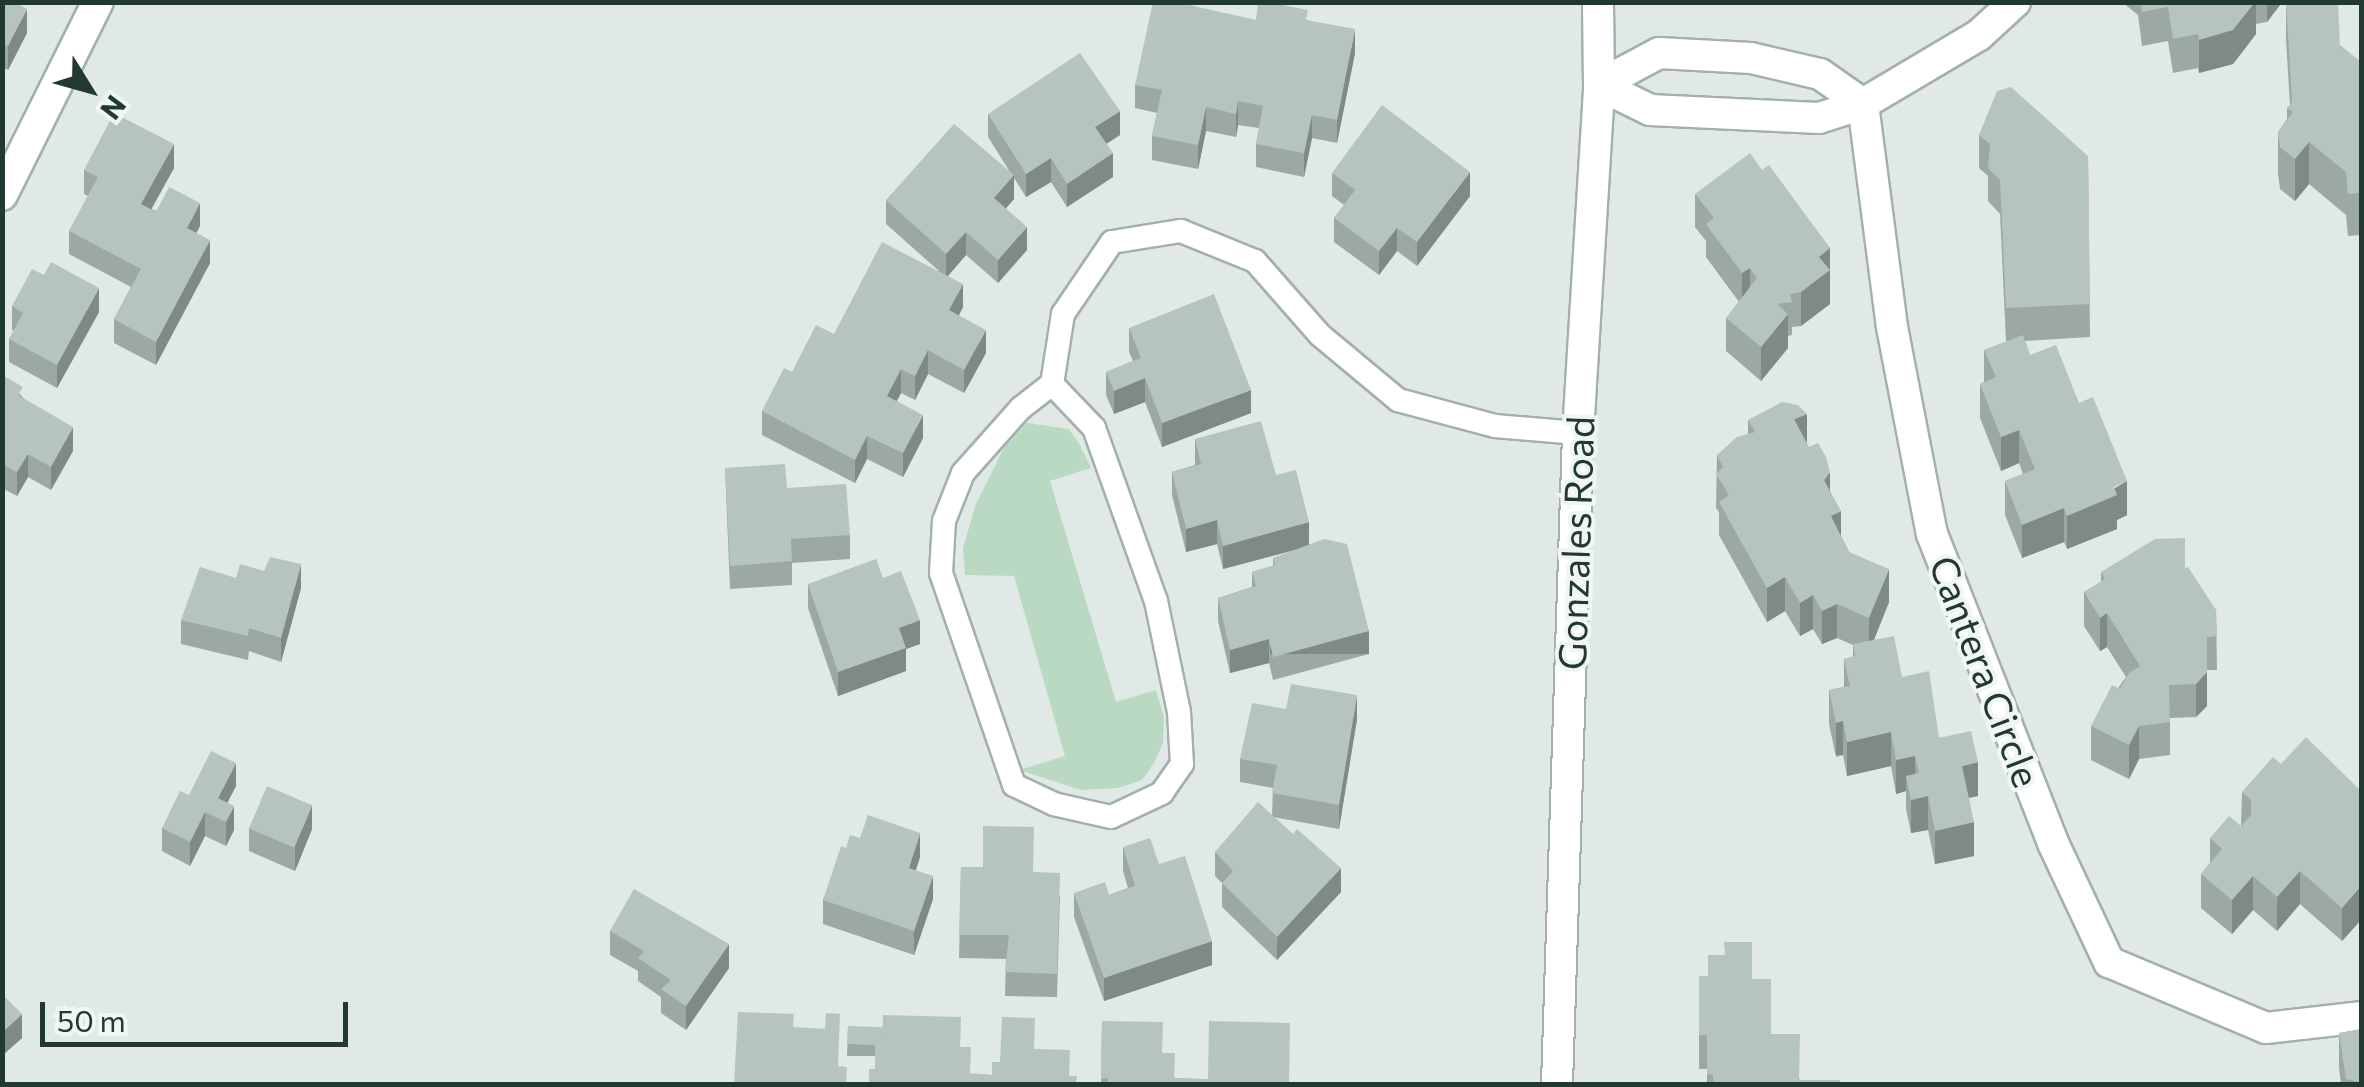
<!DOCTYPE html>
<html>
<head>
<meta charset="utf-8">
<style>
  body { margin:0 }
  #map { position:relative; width:2364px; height:1087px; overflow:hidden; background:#e0e9e5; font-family:Commissioner,sans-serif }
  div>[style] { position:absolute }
  .green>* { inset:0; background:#bad9c3 }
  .roads { filter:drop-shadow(2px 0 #a3b0ac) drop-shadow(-2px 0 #a3b0ac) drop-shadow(0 2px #a3b0ac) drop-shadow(0 -2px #a3b0ac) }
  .lane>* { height:22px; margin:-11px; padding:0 11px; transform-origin:11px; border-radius:11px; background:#fff }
  .street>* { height:30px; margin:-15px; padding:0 15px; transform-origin:15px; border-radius:15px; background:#fff }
  .secondary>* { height:30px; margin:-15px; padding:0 15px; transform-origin:15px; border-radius:15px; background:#fff }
  .wall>* { inset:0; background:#9ca9a3 }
  .shaded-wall>* { inset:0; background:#7f8985; transform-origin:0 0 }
  .building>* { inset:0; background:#b5c4be; transform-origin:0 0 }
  span { translate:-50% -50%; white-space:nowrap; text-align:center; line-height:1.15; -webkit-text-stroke:8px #f0f6f3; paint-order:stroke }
  .street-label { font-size:38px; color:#223832 }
  .frame { position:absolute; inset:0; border:5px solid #223832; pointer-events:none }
  .north { position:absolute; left:40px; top:40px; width:100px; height:100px; -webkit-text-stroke:8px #f0f6f3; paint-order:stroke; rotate:127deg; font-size:28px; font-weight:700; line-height:40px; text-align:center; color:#223832 }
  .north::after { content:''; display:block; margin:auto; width:35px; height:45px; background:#223832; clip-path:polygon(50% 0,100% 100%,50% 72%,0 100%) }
  .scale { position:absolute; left:40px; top:1002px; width:308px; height:45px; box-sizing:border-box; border:5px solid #223832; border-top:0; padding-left:12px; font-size:30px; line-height:35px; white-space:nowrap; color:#223832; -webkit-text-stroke:8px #f0f6f3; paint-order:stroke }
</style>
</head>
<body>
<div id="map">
  <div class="green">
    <i style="clip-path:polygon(1027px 423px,1069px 429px,1080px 445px,1091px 468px,1050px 481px,1116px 702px,1156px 690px,1164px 717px,1163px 743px,1154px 763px,1142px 780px,1118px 788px,1081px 790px,1019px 770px,1065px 756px,1014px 576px,965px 575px,963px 548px,976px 504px,1004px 448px)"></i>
  </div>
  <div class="roads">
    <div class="lane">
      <i style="left:1052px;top:384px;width:61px;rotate:46.3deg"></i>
      <i style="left:1094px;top:428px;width:184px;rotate:70.3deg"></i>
      <i style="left:1156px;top:601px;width:113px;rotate:78.3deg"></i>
      <i style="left:1179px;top:712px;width:52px;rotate:86.7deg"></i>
      <i style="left:1182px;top:764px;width:35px;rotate:125deg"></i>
      <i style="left:1162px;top:793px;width:56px;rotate:154.8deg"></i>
      <i style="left:1111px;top:817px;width:58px;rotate:-167.2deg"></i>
      <i style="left:1054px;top:804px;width:44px;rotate:-154.6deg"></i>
      <i style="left:1014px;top:785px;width:224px;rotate:-109deg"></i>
      <i style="left:941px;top:573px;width:52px;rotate:-86.7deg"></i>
      <i style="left:944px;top:521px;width:52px;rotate:-68.4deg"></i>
      <i style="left:963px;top:473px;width:87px;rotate:-48.3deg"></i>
      <i style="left:1021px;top:408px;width:39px;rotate:-38deg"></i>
      <i style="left:1052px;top:384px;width:71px;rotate:-81.1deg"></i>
      <i style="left:1063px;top:314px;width:87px;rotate:-55.8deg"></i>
      <i style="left:1112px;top:242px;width:70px;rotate:-9.1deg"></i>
      <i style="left:1181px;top:231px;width:80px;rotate:22.1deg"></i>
      <i style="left:1255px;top:261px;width:98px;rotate:48.7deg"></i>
      <i style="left:1320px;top:335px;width:102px;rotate:39.8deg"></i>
      <i style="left:1398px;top:400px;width:100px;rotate:15deg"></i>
      <i style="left:1495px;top:426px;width:83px;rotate:4.8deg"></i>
    </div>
    <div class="street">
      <i style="left:2015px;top:2px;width:49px;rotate:137.5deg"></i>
      <i style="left:1979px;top:35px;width:135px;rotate:149.3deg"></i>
      <i style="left:1863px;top:104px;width:225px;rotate:82.6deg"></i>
      <i style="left:1892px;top:327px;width:211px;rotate:79.1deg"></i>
      <i style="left:1932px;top:534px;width:332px;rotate:68.6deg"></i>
      <i style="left:2053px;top:843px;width:132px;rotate:64.8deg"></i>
      <i style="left:2109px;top:962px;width:170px;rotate:22.8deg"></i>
      <i style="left:2266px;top:1028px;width:97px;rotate:-6.5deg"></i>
      <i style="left:1599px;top:85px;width:68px;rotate:-28.1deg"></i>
      <i style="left:1659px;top:53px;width:92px;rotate:3.1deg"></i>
      <i style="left:1751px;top:58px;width:71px;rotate:13.1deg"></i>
      <i style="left:1820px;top:74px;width:52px;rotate:34.9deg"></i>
      <i style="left:1599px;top:85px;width:57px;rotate:26.1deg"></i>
      <i style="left:1650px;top:110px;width:169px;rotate:2.7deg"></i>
      <i style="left:1819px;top:118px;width:46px;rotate:-17.7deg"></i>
      <i style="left:2px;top:195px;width:216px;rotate:-63.6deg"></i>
    </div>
    <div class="secondary">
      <i style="left:1557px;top:1084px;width:651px;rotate:-88.15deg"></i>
      <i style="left:1578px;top:433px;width:349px;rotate:-86.5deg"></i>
      <i style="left:1599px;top:85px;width:83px;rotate:-90.7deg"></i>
    </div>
  </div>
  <div class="wall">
    <i style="clip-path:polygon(2px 2px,27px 33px,8px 70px,2px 67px)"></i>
    <i style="clip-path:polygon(2122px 2px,2280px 2px,2280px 5px,2267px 22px,2256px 24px,2256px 34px,2233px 64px,2199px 73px,2198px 68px,2173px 73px,2168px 41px,2142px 46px,2138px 15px)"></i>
    <i style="clip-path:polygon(2286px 2px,2362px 63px,2362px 235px,2348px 236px,2346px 215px,2309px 184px,2295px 201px,2280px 189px,2278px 174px,2278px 132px,2287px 119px,2287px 108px,2290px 105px,2286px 40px)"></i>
    <i style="clip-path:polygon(1256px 20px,1308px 20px,1355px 53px,1337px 143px,1312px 138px,1304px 177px,1256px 167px,1256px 144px,1259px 128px,1238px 125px,1236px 137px,1206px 131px,1198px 169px,1152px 160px,1152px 136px,1157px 113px,1135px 108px,1135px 85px)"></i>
    <i style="clip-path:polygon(988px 114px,1120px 135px,1106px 144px,1113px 177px,1067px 207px,1051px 182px,1026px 197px,1014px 178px,1014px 199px,1006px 208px,1027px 250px,998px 283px,966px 255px,948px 276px,963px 307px,959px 315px,986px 353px,964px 393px,928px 374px,915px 400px,901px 393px,897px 401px,923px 438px,903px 477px,867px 459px,855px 483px,762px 435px,762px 411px,834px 334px,939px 271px,886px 224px,886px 200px,1010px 172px,988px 137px)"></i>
    <i style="clip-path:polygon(1979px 135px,2088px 156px,2090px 337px,2025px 341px,2030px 355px,2127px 515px,2117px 520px,2117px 529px,2067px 549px,2064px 542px,2022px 558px,2005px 515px,2005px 481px,2023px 474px,2019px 463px,2001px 471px,1980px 418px,1980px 384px,1984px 382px,1984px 350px,2006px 342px,2000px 214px,1988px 201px,1988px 176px,1979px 168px)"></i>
    <i style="clip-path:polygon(174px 168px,151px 209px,200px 226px,196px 233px,210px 263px,156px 365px,114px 343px,114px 319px,131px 287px,69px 254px,69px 231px,88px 196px,84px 194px,84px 170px)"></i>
    <i style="clip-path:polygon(1762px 170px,1830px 248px,1830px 304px,1801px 326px,1792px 327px,1792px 335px,1788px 336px,1788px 348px,1761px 381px,1726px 351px,1726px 318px,1739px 302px,1706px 257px,1706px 241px,1695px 227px,1695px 194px)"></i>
    <i style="clip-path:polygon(1332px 173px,1470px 196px,1417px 266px,1397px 251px,1379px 275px,1334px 242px,1334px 218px,1344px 205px,1332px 196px)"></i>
    <i style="clip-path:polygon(12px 306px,99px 312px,57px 388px,9px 362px,9px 339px,14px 331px,12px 330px)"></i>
    <i style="clip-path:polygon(1129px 328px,1251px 413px,1162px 447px,1145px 402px,1114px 414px,1106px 395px,1106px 372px,1133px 361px,1129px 352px)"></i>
    <i style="clip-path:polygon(2px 375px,73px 451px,51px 490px,28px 477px,17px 496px,2px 488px)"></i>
    <i style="clip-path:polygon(1748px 420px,1807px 445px,1830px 490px,1841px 536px,1849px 552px,1889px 602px,1874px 640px,1902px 677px,1939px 738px,1978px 796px,1969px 798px,1974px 856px,1935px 864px,1928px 830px,1911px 833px,1906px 809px,1906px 791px,1896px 794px,1891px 766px,1847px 776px,1843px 755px,1836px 757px,1829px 724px,1829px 690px,1844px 687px,1844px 659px,1853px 657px,1853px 645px,1837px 638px,1822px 644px,1813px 629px,1800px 636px,1785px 611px,1767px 622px,1719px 535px,1719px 512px,1716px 508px,1717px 455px,1748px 434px)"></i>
    <i style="clip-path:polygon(1195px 439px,1276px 475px,1309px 545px,1369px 654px,1273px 680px,1269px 663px,1230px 673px,1218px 621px,1218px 598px,1252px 587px,1252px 572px,1273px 566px,1273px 558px,1295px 550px,1223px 569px,1217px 544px,1186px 552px,1172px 495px,1172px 472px,1195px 465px)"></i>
    <i style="clip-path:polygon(725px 468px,787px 488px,850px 535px,850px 559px,792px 563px,792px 585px,730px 589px)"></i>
    <i style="clip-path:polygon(2185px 568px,2216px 610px,2217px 670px,2207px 670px,2207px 706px,2196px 717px,2170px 718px,2170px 755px,2139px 759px,2129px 779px,2091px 760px,2091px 726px,2126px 677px,2107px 647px,2100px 651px,2084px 626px,2084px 592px,2101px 582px,2101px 572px)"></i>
    <i style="clip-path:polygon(236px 578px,301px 588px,281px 662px,249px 651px,248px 660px,181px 644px,181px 620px)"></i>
    <i style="clip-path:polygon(883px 578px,920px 644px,906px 649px,906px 671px,838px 696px,808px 608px,808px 584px)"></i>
    <i style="clip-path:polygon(1286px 709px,1357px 719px,1339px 829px,1273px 817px,1341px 892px,1277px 960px,1222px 907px,1222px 883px,1215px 876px,1215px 852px,1272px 815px,1273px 788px,1240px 782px,1240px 759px)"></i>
    <i style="clip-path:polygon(2281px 764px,2362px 792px,2362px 919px,2342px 941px,2300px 904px,2277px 931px,2253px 910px,2232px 934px,2201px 908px,2201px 874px,2210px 863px,2210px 838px,2241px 826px,2242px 792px)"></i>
    <i style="clip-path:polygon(236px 786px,227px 803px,234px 830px,226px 846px,205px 836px,190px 866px,162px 851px,162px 828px,189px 795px)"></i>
    <i style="clip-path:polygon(249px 828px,312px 829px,295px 871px,249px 851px)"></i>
    <i style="clip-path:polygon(1123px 847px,1159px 864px,1212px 965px,1104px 1001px,1074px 917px,1074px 893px,1109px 895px,1128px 888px,1123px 871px)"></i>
    <i style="clip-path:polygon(846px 848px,920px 857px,916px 870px,933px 899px,914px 955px,823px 924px,823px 900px)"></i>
    <i style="clip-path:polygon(961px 867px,983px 867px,1034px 872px,1060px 896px,1057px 997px,1005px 996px,1006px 959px,959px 958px)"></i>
    <i style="clip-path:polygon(610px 931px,729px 968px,686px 1030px,661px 1013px,661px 997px,638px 981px,638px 971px,610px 955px)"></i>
    <i style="clip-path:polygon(1699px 976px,1752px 979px,1771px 1034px,1800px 1080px,1840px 1084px,1707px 1084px,1707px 1069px,1699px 1069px)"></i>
    <i style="clip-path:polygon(2px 994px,22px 1038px,5px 1053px,2px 1050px)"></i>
    <i style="clip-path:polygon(1102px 1021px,1163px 1053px,1175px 1078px,1289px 1084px,1101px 1084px)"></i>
    <i style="clip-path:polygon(848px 1026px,961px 1047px,970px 1074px,992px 1075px,1000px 1062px,1035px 1049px,1070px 1076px,1077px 1084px,875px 1069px,875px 1056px,847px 1056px)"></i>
    <i style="clip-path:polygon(2362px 1029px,2362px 1084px,2341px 1084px,2339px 1067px,2339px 1033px)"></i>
  </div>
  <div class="shaded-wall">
    <i style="clip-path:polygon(2255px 2px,2256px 2px,2256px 34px,2233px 64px,2199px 73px,2199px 40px)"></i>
    <i style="clip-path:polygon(2267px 2px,2280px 2px,2280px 5px,2267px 22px)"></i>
    <i style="clip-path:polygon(27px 9px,27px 33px,8px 70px,8px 46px)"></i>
    <i style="clip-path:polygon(1355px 29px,1355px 53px,1337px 143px,1337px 120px)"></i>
    <i style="clip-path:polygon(1238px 101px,1238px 125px,1236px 137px,1236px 114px)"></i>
    <i style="clip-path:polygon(1206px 107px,1206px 131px,1198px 169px,1198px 145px)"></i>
    <i style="clip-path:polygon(1120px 111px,1120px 135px,1095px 151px,1095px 127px)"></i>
    <i style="clip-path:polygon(1312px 115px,1312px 138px,1304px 177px,1304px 153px)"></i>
    <i style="clip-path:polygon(2309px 142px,2309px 184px,2295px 201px,2295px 159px)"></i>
    <i style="clip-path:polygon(174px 144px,174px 168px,141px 228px,141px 204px)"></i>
    <i style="clip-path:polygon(1113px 153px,1113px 177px,1067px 207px,1067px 184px)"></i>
    <i style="clip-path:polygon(1051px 158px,1051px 182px,1026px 197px,1026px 174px)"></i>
    <i style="clip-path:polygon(1470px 172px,1470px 196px,1417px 266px,1417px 242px)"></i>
    <i style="clip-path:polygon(1014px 175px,1014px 199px,994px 222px,994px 198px)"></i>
    <i style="clip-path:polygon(200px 203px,200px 226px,187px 252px,187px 228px)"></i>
    <i style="clip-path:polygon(1027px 227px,1027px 250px,998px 283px,998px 260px)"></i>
    <i style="clip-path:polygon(1397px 228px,1397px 251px,1379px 275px,1379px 251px)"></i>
    <i style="clip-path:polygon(966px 232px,966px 255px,946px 278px,946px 254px)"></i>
    <i style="clip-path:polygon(210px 240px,210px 263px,156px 365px,156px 342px)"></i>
    <i style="clip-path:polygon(1830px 248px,1830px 304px,1801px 326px,1801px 292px,1819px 257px)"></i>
    <i style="clip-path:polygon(1750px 268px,1750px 301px,1742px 307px,1742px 273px)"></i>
    <i style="clip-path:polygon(963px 284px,963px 307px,949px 334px,949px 310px)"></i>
    <i style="clip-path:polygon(99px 288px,99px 312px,57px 388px,57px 365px)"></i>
    <i style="clip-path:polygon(1788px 314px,1788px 348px,1761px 381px,1761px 347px)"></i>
    <i style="clip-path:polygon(986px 330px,986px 353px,964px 393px,964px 370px)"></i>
    <i style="clip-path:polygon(928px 350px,928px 374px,915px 400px,915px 376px)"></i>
    <i style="clip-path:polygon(901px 369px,901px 393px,887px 419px,887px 396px)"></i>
    <i style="clip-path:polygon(1145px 378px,1145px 402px,1114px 414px,1114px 391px)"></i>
    <i style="clip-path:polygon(1251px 390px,1251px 413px,1162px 447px,1162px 423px)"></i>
    <i style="clip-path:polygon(1807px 414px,1807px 447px,1794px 419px)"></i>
    <i style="clip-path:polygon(923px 415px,923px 438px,903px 477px,903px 453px)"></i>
    <i style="clip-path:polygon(73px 427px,73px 451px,51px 490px,51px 467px)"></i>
    <i style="clip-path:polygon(2019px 430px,2019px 463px,2001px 471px,2001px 437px)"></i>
    <i style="clip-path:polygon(867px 436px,867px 459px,855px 483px,855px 460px)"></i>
    <i style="clip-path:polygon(28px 454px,28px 477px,17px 496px,17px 472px)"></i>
    <i style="clip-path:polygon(1830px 472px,1830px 505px,1824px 480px)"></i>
    <i style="clip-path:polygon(2127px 481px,2127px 515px,2117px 520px,2117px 529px,2067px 549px,2067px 516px)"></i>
    <i style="clip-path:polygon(2064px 508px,2064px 542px,2022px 558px,2022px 525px)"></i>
    <i style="clip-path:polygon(1841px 511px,1841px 545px,1831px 516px)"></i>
    <i style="clip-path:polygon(1217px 520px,1217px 544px,1186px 552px,1186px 529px)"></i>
    <i style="clip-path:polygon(1309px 522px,1309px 546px,1223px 569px,1223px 546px)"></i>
    <i style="clip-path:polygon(301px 564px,301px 588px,281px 662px,281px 638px)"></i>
    <i style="clip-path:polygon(1889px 569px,1889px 602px,1869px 652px,1869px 618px)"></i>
    <i style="clip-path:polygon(1785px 577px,1785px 611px,1767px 622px,1767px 588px)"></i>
    <i style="clip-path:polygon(1813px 595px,1813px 629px,1800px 636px,1800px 603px)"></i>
    <i style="clip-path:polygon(1837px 604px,1837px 638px,1822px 644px,1822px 611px)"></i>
    <i style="clip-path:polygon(2107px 613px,2107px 647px,2100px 651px,2100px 618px)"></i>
    <i style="clip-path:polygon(920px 620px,920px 644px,906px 649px,906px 671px,838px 696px,838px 672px,899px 628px)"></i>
    <i style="left:1369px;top:631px;width:23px;height:99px;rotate:90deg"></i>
    <i style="clip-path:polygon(1269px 639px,1269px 663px,1230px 673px,1230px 650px)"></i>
    <i style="clip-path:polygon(2207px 672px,2207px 706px,2196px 717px,2196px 684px)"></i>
    <i style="clip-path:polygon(1357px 695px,1357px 719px,1339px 829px,1339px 805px)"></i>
    <i style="left:1843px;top:721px;width:34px;height:7px;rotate:90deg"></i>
    <i style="clip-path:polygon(2139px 726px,2139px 759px,2129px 779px,2129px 745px)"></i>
    <i style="clip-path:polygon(1891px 732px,1891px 766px,1847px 776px,1847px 742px)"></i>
    <i style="clip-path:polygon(1915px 756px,1915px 789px,1906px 776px,1906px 791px,1896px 794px,1896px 760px)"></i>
    <i style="clip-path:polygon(1978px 762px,1978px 796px,1962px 799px,1962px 766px)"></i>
    <i style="clip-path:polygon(236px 763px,236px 786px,219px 819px,218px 798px)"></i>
    <i style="clip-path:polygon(1928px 796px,1928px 830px,1911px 833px,1911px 800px)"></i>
    <i style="clip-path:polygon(312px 805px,312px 829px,295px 871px,295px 847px)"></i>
    <i style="clip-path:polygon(234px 806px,234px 830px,226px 846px,226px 822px)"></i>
    <i style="clip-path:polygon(205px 812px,205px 836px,190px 866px,190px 842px)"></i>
    <i style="clip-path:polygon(1974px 822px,1974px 856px,1935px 864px,1935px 831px)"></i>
    <i style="clip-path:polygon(920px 833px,920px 857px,909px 891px,909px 868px)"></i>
    <i style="clip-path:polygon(1341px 868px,1341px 892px,1277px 960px,1277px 937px)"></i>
    <i style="clip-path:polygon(2300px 871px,2300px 904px,2277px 931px,2277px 897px)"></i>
    <i style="clip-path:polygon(933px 876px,933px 899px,914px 955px,914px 931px)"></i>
    <i style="clip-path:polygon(2253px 876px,2253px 910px,2232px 934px,2232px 900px)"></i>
    <i style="clip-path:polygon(2362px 885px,2362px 919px,2342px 941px,2342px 908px)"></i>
    <i style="clip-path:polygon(1212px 941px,1212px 965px,1104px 1001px,1104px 978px)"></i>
    <i style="clip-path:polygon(729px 944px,729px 968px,686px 1030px,686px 1006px)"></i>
    <i style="clip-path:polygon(22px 1014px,22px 1038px,5px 1053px,5px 1030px)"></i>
  </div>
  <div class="building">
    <i style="clip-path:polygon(2px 2px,14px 2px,27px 9px,8px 46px,2px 43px)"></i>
    <i style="clip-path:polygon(1153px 2px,1176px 2px,1256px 20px,1258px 2px,1267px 2px,1308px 10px,1306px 20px,1355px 29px,1337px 120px,1312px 115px,1304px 153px,1256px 144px,1263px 106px,1238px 101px,1236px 114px,1206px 107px,1198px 145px,1152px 136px,1162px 90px,1135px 85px)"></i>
    <i style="clip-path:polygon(2141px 2px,2255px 2px,2233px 30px,2199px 40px,2198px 34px,2173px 39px,2168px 7px,2142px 12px)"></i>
    <i style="clip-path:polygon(2286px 2px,2338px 2px,2340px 46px,2362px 63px,2362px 193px,2348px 194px,2346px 172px,2309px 142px,2295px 159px,2280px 147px,2278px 132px,2293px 112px,2287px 108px,2292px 102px)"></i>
    <i style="clip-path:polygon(1080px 53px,1120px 111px,1095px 127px,1113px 153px,1067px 184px,1051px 158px,1026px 174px,988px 114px)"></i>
    <i style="clip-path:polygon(2011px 87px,2088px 156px,2090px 304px,2006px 308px,2000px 180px,1988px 168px,1990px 144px,1979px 135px,1997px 91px)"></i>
    <i style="clip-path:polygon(1382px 105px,1470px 172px,1417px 242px,1397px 228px,1379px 251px,1334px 218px,1355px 190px,1332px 173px)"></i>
    <i style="clip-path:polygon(114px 113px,174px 144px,141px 204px,156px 212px,169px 187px,200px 203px,187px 228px,210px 240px,156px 342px,114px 319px,141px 269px,69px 231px,98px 177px,84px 170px)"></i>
    <i style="clip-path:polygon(954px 124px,1014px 175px,994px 198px,1027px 227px,998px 260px,966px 232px,946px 254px,886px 200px)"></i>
    <i style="clip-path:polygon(1750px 153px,1762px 170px,1769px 165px,1830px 248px,1819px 257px,1830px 270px,1801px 292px,1790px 294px,1792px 302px,1777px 304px,1788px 314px,1761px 347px,1726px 318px,1757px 278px,1750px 268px,1742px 273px,1706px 224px,1714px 218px,1695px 194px)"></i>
    <i style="clip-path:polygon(882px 242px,963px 284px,949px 310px,986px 330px,964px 370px,928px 350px,915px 376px,901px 369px,887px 396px,923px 415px,903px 453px,867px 436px,855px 460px,762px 411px,784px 368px,792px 372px,816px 325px,834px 334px)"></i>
    <i style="clip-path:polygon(51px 262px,99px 288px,57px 365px,9px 339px,23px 313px,12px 306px,32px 269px,44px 275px)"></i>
    <i style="clip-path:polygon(1214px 294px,1251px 390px,1162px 423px,1145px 378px,1114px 391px,1106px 372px,1141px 358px,1129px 328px)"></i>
    <i style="clip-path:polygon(2023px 335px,2030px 355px,2056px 345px,2079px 403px,2093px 397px,2127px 481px,2114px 487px,2117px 495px,2067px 516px,2064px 508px,2022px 525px,2005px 481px,2035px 469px,2019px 430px,2001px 437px,1980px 384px,1996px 377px,1984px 350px)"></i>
    <i style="clip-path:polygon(2px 375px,23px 387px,18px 395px,73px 427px,51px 467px,28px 454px,17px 472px,2px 464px)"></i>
    <i style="clip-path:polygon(1782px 402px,1798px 405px,1807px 414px,1794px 419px,1809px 447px,1818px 443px,1826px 457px,1830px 472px,1824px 480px,1841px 511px,1831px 516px,1849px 552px,1889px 569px,1869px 618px,1837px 604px,1822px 611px,1813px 595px,1800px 603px,1785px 577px,1767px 588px,1719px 502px,1729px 495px,1716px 474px,1723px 467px,1717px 455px,1737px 437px,1755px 432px,1748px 420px)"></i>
    <i style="clip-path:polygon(1261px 421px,1276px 475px,1296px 470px,1309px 522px,1223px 546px,1217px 520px,1186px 529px,1172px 472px,1201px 464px,1195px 439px)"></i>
    <i style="clip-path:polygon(785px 464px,787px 488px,846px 484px,850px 535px,791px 539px,792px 561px,730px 566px,725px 468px)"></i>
    <i style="clip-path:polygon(2185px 538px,2185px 568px,2188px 567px,2216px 610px,2217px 636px,2207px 637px,2207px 672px,2196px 684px,2169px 685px,2170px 722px,2139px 726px,2129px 745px,2091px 726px,2112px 685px,2120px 689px,2129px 673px,2140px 666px,2107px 613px,2100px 618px,2084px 592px,2105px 579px,2101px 572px,2155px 539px)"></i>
    <i style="clip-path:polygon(1324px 539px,1347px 544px,1369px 631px,1273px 657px,1269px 639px,1230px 650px,1218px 598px,1256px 586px,1252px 572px,1275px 565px,1273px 558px)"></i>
    <i style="clip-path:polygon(270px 557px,301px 564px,281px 638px,249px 628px,248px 636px,181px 620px,200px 567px,236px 578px,240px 564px,264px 571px)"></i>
    <i style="clip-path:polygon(876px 559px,883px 578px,901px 571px,920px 620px,899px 628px,906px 648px,838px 672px,808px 584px)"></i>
    <i style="clip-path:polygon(1894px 636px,1902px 677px,1929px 671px,1939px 738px,1971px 731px,1978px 762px,1962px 766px,1974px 822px,1935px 831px,1928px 796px,1911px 800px,1906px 776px,1919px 773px,1915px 756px,1896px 760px,1891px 732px,1847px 742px,1843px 721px,1836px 723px,1829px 690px,1850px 686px,1844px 659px,1855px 656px,1853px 644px)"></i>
    <i style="clip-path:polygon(1291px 684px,1357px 695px,1339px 805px,1272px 793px,1277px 765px,1240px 759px,1252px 703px,1286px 709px)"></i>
    <i style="clip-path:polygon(2306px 737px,2362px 792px,2362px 885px,2342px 908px,2300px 871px,2277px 897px,2253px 876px,2232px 900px,2201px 874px,2222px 849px,2210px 838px,2229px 816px,2241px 826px,2251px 815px,2251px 800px,2242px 792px,2273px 757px,2281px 764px)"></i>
    <i style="clip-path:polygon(211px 751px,236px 763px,218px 798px,234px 806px,226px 822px,205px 812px,190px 842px,162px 828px,180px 791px,189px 795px)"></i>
    <i style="left:267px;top:786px;width:49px;height:46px;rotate:23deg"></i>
    <i style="clip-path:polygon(1258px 802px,1293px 834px,1297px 829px,1341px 868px,1277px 937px,1222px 883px,1233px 871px,1215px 852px)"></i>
    <i style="clip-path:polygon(868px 815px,920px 833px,909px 868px,933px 876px,914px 931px,823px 900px,841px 846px,846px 848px,850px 835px,860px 838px)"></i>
    <i style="clip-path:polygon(983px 826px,1034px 827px,1033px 872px,1060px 873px,1057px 974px,1005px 972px,1009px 935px,959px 935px,961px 867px,983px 867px)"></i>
    <i style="clip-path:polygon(1150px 838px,1159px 864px,1185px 856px,1212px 941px,1104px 978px,1074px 893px,1105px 882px,1109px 895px,1135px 886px,1123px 847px)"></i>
    <i style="clip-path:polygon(634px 889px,729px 944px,686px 1006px,661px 989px,671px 980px,638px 958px,644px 951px,610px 931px)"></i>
    <i style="clip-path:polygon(1724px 942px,1752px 942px,1752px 979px,1771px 979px,1771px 1034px,1800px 1034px,1799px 1080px,1840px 1080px,1840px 1084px,1713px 1084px,1713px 1075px,1707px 1074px,1707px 1035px,1699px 1035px,1699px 976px,1708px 976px,1708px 955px,1725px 955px)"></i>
    <i style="clip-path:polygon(2px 994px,22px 1014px,5px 1030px,2px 1027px)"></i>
    <i style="clip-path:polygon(738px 1012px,794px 1014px,793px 1027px,825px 1029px,826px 1013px,840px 1014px,838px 1066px,847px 1067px,846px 1084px,734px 1084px)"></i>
    <i style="clip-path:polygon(883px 1015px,961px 1017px,960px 1047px,971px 1047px,970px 1073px,992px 1075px,992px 1062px,1000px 1062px,1002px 1017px,1035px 1018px,1034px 1049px,1070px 1050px,1069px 1076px,1077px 1076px,1076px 1084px,869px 1084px,869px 1069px,875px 1069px,875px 1045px,882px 1045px)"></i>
    <i style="clip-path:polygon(1102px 1021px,1163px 1022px,1162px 1053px,1175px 1053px,1174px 1078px,1208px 1079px,1209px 1021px,1290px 1023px,1289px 1084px,1108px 1084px,1108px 1078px,1101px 1079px)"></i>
    <i style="left:848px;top:1026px;width:35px;height:18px;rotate:2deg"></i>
    <i style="clip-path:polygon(2362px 1029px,2362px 1083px,2346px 1079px,2339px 1033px)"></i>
  </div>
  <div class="street-label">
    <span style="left:1575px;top:543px;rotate:-88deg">Gonzales Road</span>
    <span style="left:1986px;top:671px;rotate:69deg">Cantera Circle</span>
  </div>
  <div class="frame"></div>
  <div class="north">N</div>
  <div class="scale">50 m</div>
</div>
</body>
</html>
